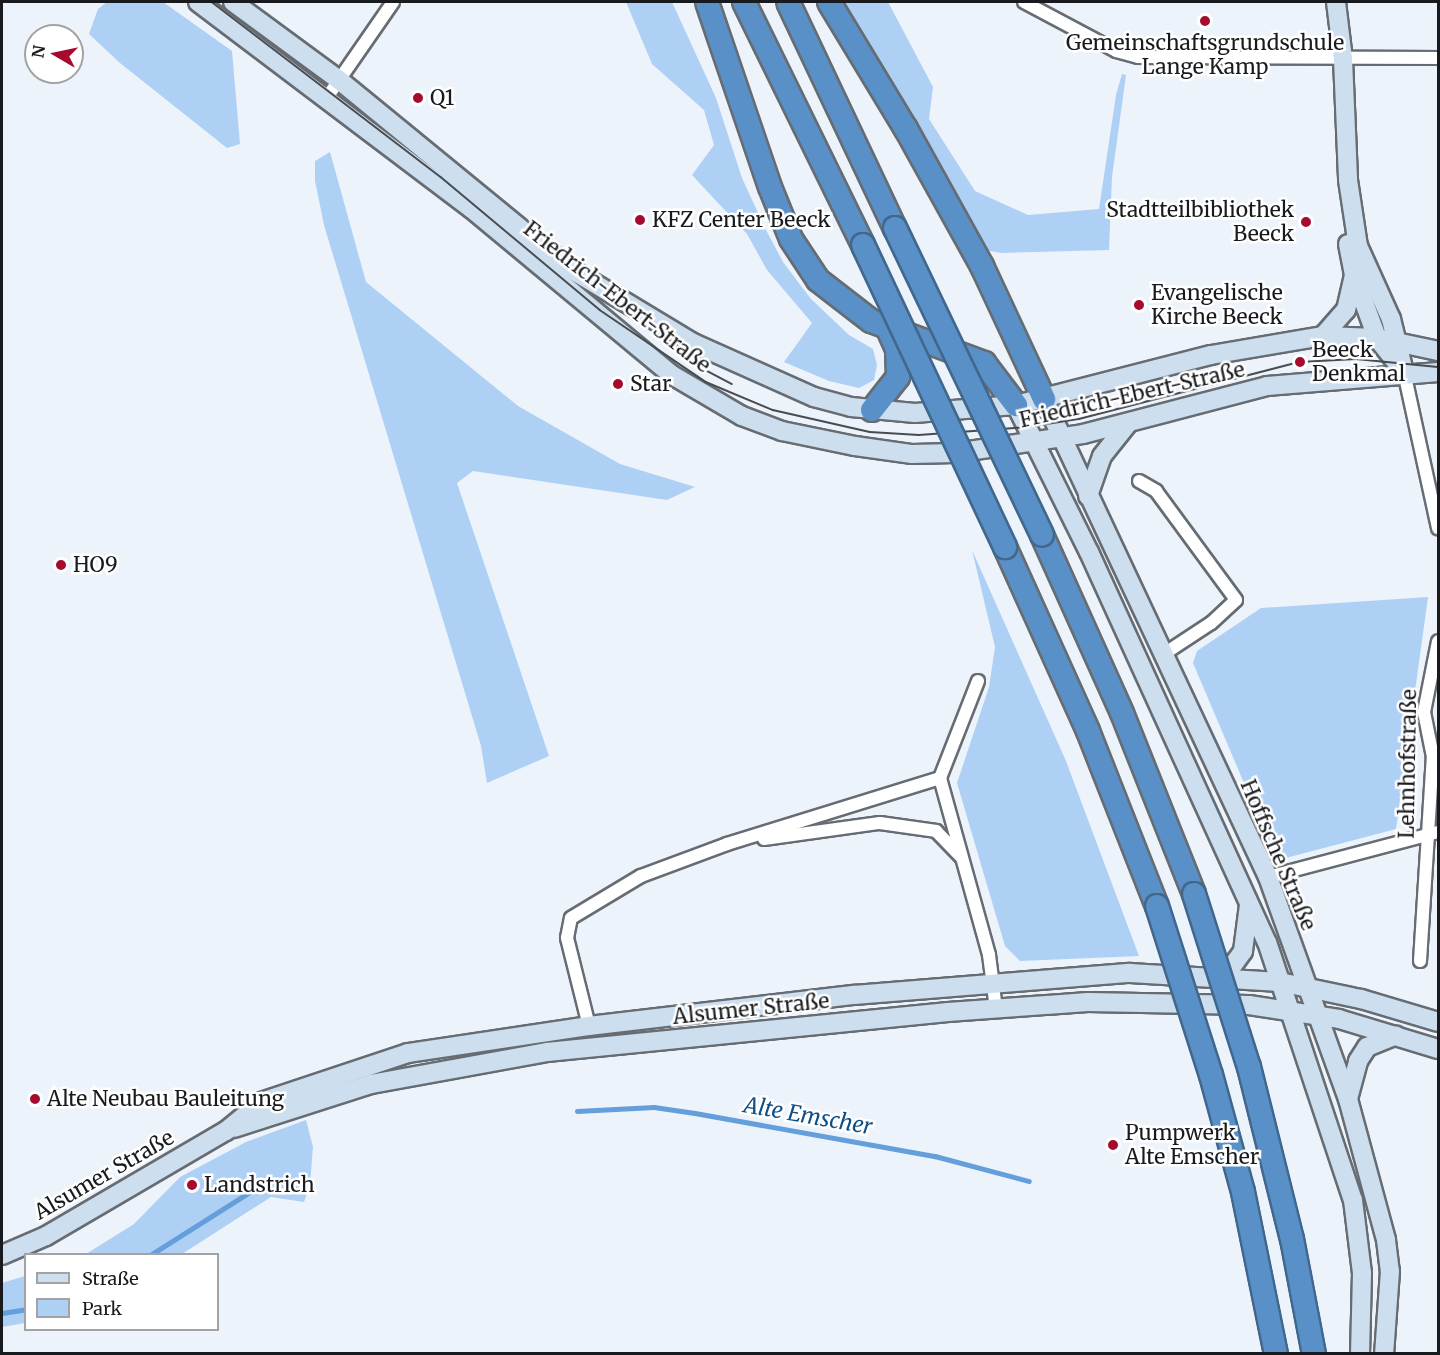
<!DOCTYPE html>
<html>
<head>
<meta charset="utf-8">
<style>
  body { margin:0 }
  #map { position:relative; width:1440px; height:1355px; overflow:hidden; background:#ecf3fb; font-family:Merriweather,serif }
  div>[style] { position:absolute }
  .green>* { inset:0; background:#aed0f5 }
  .stream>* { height:4.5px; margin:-2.25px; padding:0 2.25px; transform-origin:2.25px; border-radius:2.25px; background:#649edb }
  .roads { filter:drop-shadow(2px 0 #666c72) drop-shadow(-2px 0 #666c72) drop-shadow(0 2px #666c72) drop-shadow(0 -2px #666c72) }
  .street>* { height:12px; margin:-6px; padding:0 6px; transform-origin:6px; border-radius:6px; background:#fff }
  .secondary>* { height:18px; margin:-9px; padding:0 9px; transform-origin:9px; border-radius:9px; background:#cddeee }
  .highway>* { height:22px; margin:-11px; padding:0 11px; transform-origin:11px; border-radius:11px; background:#5990c8 }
  .tram>* { height:1.5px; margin:-0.75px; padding:0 0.75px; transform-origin:0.75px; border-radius:0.75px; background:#484c50 }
  .bridges { filter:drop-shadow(2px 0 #42678c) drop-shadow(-2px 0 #42678c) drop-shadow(0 2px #42678c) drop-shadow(0 -2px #42678c) }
  .highway-bridge>* { height:22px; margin:-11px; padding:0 11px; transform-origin:11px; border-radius:11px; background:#5990c8 }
  .dots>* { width:16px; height:16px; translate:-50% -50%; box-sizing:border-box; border:3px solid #fff; border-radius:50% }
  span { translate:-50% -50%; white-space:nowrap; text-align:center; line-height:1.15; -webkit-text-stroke:5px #fff; paint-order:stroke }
  .poi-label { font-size:21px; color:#181a1d }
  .left { translate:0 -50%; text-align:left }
  .right { translate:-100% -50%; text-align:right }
  .street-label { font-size:21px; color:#181a1d }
  .water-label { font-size:22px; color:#0f4f87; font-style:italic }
  .frame { position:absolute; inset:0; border:3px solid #181a1d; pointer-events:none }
  .legend { position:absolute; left:24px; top:1253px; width:195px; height:78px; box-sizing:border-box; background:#fff; border:2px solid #a3a3a5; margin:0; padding:8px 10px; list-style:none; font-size:18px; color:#181a1d }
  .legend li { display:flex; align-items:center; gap:12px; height:30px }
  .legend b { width:30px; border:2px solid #a3a3a5 }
  .north { position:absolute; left:24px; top:24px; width:60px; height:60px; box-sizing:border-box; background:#fff; border:2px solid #a3a3a5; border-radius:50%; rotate:279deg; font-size:16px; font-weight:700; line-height:24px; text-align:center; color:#181a1d }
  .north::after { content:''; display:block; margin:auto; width:21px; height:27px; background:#a60b2d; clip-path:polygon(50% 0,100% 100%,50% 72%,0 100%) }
</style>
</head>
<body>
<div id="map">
  <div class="green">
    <i style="clip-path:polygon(107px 2px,163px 2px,232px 51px,240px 144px,227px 148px,120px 63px,89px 34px,98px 9px)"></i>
    <i style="clip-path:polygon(626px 2px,672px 2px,716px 98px,742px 178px,766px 230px,783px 262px,811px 299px,849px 335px,873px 349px,877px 365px,874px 380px,859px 388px,829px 381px,784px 362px,812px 323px,767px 270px,747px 234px,692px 175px,714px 145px,704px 110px,652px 64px)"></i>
    <i style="clip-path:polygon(838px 2px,888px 2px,933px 87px,929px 119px,975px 191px,1028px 215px,1099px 209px,1116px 95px,1122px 74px,1126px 75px,1112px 177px,1109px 250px,1001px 253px,985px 250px)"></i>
    <i style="clip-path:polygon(330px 152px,366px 282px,518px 406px,620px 464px,695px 487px,667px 500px,473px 471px,457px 483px,549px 756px,487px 783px,481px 746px,324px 225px,315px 181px,315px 161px)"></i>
    <i style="clip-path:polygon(972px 550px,1066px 761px,1139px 956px,1020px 961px,1005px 946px,957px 783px,989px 687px,995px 647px)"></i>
    <i style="clip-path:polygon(1428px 597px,1396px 829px,1282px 859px,1275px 856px,1193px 663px,1197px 651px,1261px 608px)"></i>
    <i style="clip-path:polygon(306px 1120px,313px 1147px,310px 1185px,304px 1202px,271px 1197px,182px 1254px,86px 1254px,134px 1224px,180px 1177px,246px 1142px)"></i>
    <i style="clip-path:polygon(25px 1276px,25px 1323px,2px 1327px,2px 1283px)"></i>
  </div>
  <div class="stream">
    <i style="left:577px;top:1111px;width:77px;rotate:-3deg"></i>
    <i style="left:654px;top:1107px;width:41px;rotate:8.3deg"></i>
    <i style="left:695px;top:1113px;width:244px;rotate:10.2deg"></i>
    <i style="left:935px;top:1156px;width:97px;rotate:14.9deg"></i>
    <i style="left:152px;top:1254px;width:133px;rotate:-32.4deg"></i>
    <i style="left:2px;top:1313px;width:24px;rotate:-9deg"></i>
  </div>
  <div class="roads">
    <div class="street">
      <i style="left:1024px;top:2px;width:104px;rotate:28deg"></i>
      <i style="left:1116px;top:51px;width:23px;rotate:15deg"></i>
      <i style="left:1138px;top:57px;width:300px;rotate:0.2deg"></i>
      <i style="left:328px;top:96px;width:114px;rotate:-55.3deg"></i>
      <i style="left:1404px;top:372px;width:160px;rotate:77.7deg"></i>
      <i style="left:1139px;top:481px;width:20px;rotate:30deg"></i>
      <i style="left:1156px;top:491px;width:135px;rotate:53.7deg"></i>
      <i style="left:1236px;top:600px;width:34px;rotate:137deg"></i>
      <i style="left:1211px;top:623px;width:56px;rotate:146.6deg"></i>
      <i style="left:978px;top:681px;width:104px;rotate:111.4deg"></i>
      <i style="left:940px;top:778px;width:184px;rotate:74.5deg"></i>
      <i style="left:989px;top:955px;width:54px;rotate:82.6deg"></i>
      <i style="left:764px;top:839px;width:117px;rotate:-7.9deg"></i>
      <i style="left:880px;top:823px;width:57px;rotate:8.1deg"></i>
      <i style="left:936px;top:831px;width:37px;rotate:46deg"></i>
      <i style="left:1268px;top:877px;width:176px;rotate:-14.8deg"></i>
      <i style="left:1420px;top:961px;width:204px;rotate:-86.4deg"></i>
      <i style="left:1433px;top:757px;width:46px;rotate:-101.3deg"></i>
      <i style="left:1424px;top:712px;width:72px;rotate:-78.8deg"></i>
      <i style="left:589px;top:1026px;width:91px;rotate:-104deg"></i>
      <i style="left:567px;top:938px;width:20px;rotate:-79deg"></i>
      <i style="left:571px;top:918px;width:82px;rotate:-31deg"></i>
      <i style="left:641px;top:876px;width:92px;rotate:-20.4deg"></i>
      <i style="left:727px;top:844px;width:223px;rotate:-17.2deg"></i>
    </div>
    <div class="secondary">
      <i style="left:198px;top:2px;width:343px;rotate:37.1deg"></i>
      <i style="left:472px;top:209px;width:260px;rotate:39.7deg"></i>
      <i style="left:672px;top:375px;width:81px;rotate:30.4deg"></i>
      <i style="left:742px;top:416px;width:43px;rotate:20.6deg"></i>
      <i style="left:782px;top:431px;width:75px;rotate:11.6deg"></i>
      <i style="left:855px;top:446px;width:58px;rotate:8deg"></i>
      <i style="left:912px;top:454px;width:43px;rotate:-1.3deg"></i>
      <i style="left:955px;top:453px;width:129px;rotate:-8.4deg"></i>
      <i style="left:1083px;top:434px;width:190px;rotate:-14.6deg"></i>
      <i style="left:1267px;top:386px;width:172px;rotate:-4.7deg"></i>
      <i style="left:233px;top:2px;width:132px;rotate:36.3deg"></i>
      <i style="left:339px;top:80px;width:297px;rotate:39.3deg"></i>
      <i style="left:569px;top:268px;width:145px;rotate:31.2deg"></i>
      <i style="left:693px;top:343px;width:133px;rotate:24.1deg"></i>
      <i style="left:814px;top:397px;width:38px;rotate:15deg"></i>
      <i style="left:851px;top:407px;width:64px;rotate:5.4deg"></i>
      <i style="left:915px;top:413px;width:101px;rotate:-4.5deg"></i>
      <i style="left:1016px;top:405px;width:201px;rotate:-14.4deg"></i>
      <i style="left:1211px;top:355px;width:114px;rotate:-9.6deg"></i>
      <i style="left:1323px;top:336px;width:54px;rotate:2.1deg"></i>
      <i style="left:1377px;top:338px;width:62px;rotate:12deg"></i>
      <i style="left:1336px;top:2px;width:57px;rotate:83deg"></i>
      <i style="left:1343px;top:59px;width:121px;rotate:87.6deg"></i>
      <i style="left:1348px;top:180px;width:67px;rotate:81.4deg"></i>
      <i style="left:1358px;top:246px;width:80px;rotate:65.7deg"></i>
      <i style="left:1391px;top:319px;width:55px;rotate:76.2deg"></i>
      <i style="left:1348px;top:244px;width:32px;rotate:79deg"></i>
      <i style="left:1354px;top:275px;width:67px;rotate:69.9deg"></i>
      <i style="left:1377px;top:338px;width:43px;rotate:51.5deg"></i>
      <i style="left:1323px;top:336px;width:35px;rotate:-49deg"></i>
      <i style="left:1346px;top:310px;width:35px;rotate:-77deg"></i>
      <i style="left:1044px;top:399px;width:528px;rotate:64.89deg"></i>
      <i style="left:1268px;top:877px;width:236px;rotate:70.2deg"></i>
      <i style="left:1348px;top:1099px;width:146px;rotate:74.9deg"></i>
      <i style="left:1386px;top:1240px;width:31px;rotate:83deg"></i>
      <i style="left:1390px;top:1271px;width:83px;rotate:94.1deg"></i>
      <i style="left:1016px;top:405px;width:164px;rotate:63.6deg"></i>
      <i style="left:1089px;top:552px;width:429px;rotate:65.5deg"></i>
      <i style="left:1267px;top:942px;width:272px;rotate:71.6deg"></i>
      <i style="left:1353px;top:1200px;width:74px;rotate:83deg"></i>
      <i style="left:1362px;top:1273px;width:81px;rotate:91.4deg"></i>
      <i style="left:1088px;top:496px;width:42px;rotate:-70.7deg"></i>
      <i style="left:1102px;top:456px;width:43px;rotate:-51.5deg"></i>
      <i style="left:1225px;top:976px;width:31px;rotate:-54deg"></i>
      <i style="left:1243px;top:951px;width:46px;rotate:-82.6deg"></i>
      <i style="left:1348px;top:1099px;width:39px;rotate:-75deg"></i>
      <i style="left:1358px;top:1061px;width:17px;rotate:-57deg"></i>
      <i style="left:1367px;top:1047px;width:31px;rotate:-22deg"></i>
      <i style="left:234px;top:1128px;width:144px;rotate:-17.8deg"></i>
      <i style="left:371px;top:1084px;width:179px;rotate:-10.3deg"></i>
      <i style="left:547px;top:1052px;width:403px;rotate:-5.7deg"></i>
      <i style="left:948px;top:1012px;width:140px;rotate:-4.1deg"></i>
      <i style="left:1088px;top:1002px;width:161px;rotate:1.1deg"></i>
      <i style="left:1249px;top:1005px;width:91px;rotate:8.8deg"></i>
      <i style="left:1339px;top:1019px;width:103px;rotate:16.9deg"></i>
      <i style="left:2px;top:1255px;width:48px;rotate:-23.4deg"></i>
      <i style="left:46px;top:1236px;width:208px;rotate:-30.3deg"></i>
      <i style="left:226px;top:1131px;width:45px;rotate:-39.6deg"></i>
      <i style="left:261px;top:1102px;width:155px;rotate:-18.4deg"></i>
      <i style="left:408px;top:1053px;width:183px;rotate:-8.5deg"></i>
      <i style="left:589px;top:1026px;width:267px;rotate:-6.7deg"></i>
      <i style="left:854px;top:995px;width:277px;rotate:-4.6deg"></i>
      <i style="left:1130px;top:973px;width:150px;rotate:3.4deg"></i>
      <i style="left:1280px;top:982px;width:83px;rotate:11.9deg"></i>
      <i style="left:1361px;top:999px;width:80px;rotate:16.6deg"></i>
    </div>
    <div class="highway">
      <i style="left:707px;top:2px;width:195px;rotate:71.2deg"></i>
      <i style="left:770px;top:187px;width:56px;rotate:68deg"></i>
      <i style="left:791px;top:239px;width:49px;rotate:56.6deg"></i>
      <i style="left:818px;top:280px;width:67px;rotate:37.7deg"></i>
      <i style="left:871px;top:321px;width:121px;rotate:20.4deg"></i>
      <i style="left:984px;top:363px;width:53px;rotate:52.7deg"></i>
      <i style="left:744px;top:2px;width:271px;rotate:63.9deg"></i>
      <i style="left:788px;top:2px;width:250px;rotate:64.7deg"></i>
      <i style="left:829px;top:2px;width:149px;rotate:58.8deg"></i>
      <i style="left:906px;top:129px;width:157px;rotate:61deg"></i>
      <i style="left:982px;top:266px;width:147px;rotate:65deg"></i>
      <i style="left:872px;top:410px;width:42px;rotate:-51.8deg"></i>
      <i style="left:898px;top:377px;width:28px;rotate:-92deg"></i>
      <i style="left:897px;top:349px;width:22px;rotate:-114deg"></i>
      <i style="left:1042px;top:535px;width:195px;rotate:65.8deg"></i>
      <i style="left:1122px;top:713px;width:195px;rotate:68.3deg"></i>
      <i style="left:1005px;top:547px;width:202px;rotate:65.7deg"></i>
      <i style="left:1088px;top:731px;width:188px;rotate:68.5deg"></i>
    </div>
  </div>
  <div class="tram">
    <i style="left:212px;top:2px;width:288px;rotate:37.4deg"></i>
    <i style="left:441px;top:177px;width:207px;rotate:39.9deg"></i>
    <i style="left:600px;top:310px;width:128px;rotate:34.2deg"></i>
    <i style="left:706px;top:382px;width:73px;rotate:22.7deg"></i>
    <i style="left:773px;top:410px;width:99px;rotate:12.8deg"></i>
    <i style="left:870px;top:432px;width:49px;rotate:3.5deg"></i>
    <i style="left:919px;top:435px;width:109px;rotate:-4.2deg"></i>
    <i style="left:1028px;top:427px;width:52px;rotate:-8.9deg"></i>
    <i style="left:1079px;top:419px;width:228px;rotate:-14.5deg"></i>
    <i style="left:1300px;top:362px;width:56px;rotate:-3.1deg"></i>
    <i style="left:1356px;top:359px;width:82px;rotate:5.6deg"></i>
    <i style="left:692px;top:363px;width:45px;rotate:27.7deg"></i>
  </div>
  <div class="bridges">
    <div class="highway-bridge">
      <i style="left:895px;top:228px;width:340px;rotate:64.4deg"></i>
      <i style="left:863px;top:245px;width:334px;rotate:64.8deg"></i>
      <i style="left:1194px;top:894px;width:182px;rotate:72.4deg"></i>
      <i style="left:1249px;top:1067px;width:177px;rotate:76deg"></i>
      <i style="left:1292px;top:1239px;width:117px;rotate:79.2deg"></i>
      <i style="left:1157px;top:906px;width:177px;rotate:72.3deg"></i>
      <i style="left:1211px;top:1075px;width:121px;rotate:74.7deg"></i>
      <i style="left:1243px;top:1192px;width:165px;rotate:78.5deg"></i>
    </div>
  </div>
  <div class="dots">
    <i style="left:1205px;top:21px;background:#a60b2d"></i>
    <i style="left:418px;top:98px;background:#a60b2d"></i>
    <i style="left:640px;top:220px;background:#a60b2d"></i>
    <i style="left:1306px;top:222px;background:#a60b2d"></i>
    <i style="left:1139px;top:305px;background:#a60b2d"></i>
    <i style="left:1300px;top:362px;background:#a60b2d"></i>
    <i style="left:618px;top:384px;background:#a60b2d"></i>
    <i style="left:61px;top:565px;background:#a60b2d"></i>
    <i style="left:35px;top:1099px;background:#a60b2d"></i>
    <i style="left:1113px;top:1145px;background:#a60b2d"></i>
    <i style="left:192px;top:1185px;background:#a60b2d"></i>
  </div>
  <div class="poi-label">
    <span style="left:1205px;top:55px">Gemeinschaftsgrundschule<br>Lange Kamp</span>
    <span class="left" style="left:430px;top:98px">Q1</span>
    <span class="right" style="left:1294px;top:222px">Stadtteilbibliothek<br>Beeck</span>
    <span class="left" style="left:652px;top:220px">KFZ Center Beeck</span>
    <span class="left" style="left:1151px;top:305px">Evangelische<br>Kirche Beeck</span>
    <span class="left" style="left:1312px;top:362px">Beeck<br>Denkmal</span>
    <span class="left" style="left:630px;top:384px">Star</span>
    <span class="left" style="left:73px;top:565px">HO9</span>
    <span class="left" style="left:47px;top:1099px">Alte Neubau Bauleitung</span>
    <span class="left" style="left:1125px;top:1145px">Pumpwerk<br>Alte Emscher</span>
    <span class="left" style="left:204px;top:1185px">Landstrich</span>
  </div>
  <div class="street-label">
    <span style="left:617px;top:297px;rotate:38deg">Friedrich-Ebert-Straße</span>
    <span style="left:1132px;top:395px;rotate:-13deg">Friedrich-Ebert-Straße</span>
    <span style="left:1408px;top:764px;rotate:-89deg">Lehnhofstraße</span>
    <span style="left:1278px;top:855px;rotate:67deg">Hoffsche Straße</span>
    <span style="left:751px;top:1009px;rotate:-6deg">Alsumer Straße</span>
    <span style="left:104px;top:1175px;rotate:-30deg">Alsumer Straße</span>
  </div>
  <div class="water-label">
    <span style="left:808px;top:1116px;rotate:10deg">Alte Emscher</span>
  </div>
  <div class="frame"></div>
  <ul class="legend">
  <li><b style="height:8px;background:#cddeee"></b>Straße</li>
  <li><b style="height:16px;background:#aed0f5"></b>Park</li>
  </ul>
  <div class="north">N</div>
</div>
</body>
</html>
